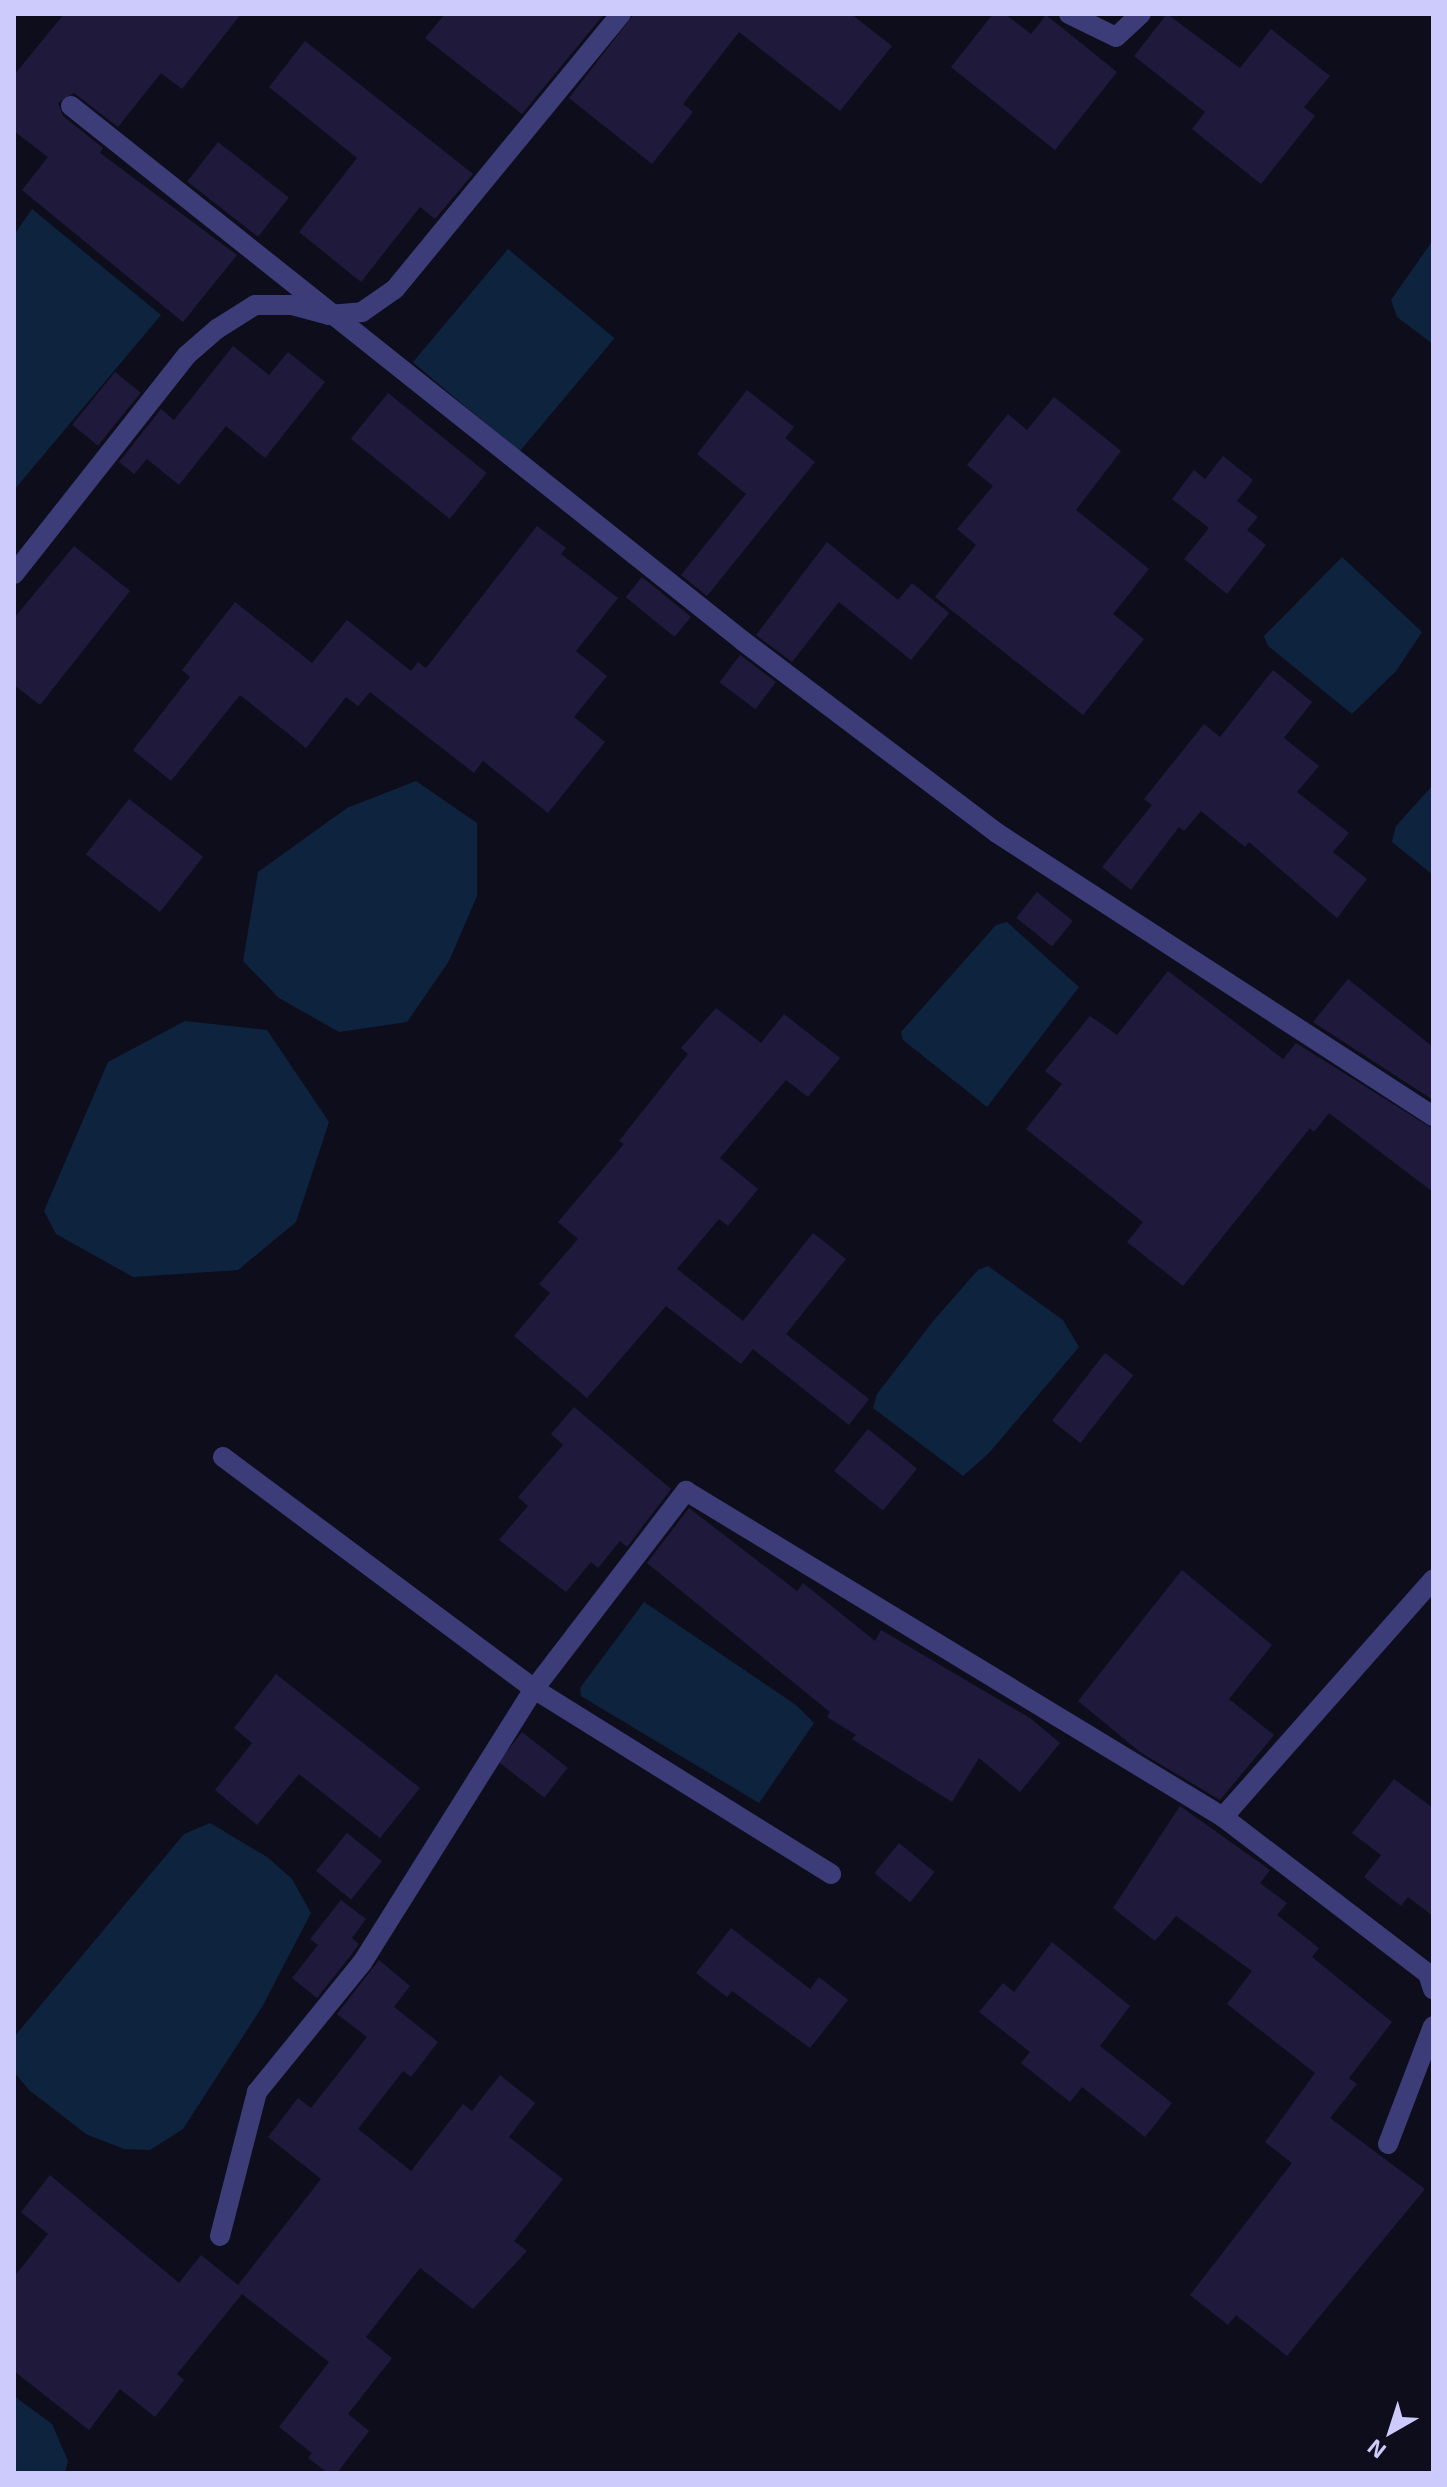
<!DOCTYPE html>
<html>
<head>
<meta charset="utf-8">
<style>
  body { margin:0 }
  #map { position:relative; width:1447px; height:2487px; overflow:hidden; background:#0e0d1c; font-family:"Exo 2",sans-serif }
  div>[style] { position:absolute }
  .water>* { inset:0; background:#0e243e; transform-origin:0 0 }
  .building>* { inset:0; background:#1f1a3c; transform-origin:0 0 }
  .street>* { height:20px; margin:-10px; padding:0 10px; transform-origin:10px; border-radius:10px; background:#3b3c78 }
  span { translate:-50% -50%; white-space:nowrap; text-align:center; line-height:1.15; -webkit-text-stroke:8px #0e0d1c; paint-order:stroke }
  .frame { position:absolute; inset:0; border:16px solid #cdcbfc; pointer-events:none }
  .north { position:absolute; left:1351px; top:2391px; width:80px; height:80px; -webkit-text-stroke:6px #0e0d1c; paint-order:stroke; rotate:219deg; font-size:22px; font-weight:700; line-height:32px; text-align:center; color:#cdcbfc }
  .north::after { content:''; display:block; margin:auto; width:28px; height:36px; background:#cdcbfc; clip-path:polygon(50% 0,100% 100%,50% 72%,0 100%) }
</style>
</head>
<body>
<div id="map">
  <div class="water">
    <i style="clip-path:polygon(32px 209px,161px 315px,14px 490px,14px 235px)"></i>
    <i style="clip-path:polygon(1433px 240px,1433px 344px,1397px 317px,1391px 300px)"></i>
    <i style="left:508px;top:249px;width:139px;height:148px;rotate:40deg"></i>
    <i style="clip-path:polygon(1342px 557px,1422px 632px,1396px 671px,1352px 714px,1268px 646px,1264px 636px)"></i>
    <i style="clip-path:polygon(416px 781px,477px 823px,477px 896px,449px 961px,407px 1022px,339px 1032px,279px 998px,243px 961px,258px 872px,347px 808px)"></i>
    <i style="clip-path:polygon(1433px 785px,1433px 875px,1392px 842px,1396px 826px)"></i>
    <i style="clip-path:polygon(1007px 922px,1079px 987px,987px 1107px,903px 1040px,901px 1032px,996px 925px)"></i>
    <i style="clip-path:polygon(185px 1021px,267px 1030px,329px 1122px,296px 1222px,238px 1270px,133px 1277px,56px 1234px,44px 1211px,108px 1062px)"></i>
    <i style="clip-path:polygon(988px 1266px,1063px 1320px,1079px 1347px,989px 1453px,963px 1476px,873px 1408px,877px 1394px,934px 1320px,978px 1270px)"></i>
    <i style="clip-path:polygon(644px 1602px,796px 1705px,814px 1723px,759px 1803px,581px 1696px,580px 1688px)"></i>
    <i style="clip-path:polygon(210px 1823px,267px 1857px,292px 1879px,311px 1913px,262px 2007px,183px 2129px,150px 2150px,124px 2149px,86px 2134px,29px 2090px,14px 2072px,14px 2037px,184px 1834px)"></i>
    <i style="clip-path:polygon(14px 2396px,52px 2424px,68px 2461px,65px 2473px,14px 2473px)"></i>
  </div>
  <div class="building">
    <i style="clip-path:polygon(64px 14px,241px 14px,182px 89px,161px 73px,118px 127px,74px 93px,58px 103px,63px 116px,103px 148px,100px 153px,237px 255px,183px 322px,22px 190px,48px 157px,14px 131px,14px 75px)"></i>
    <i style="clip-path:polygon(445px 14px,604px 14px,522px 114px,425px 38px)"></i>
    <i style="clip-path:polygon(634px 14px,851px 14px,892px 46px,840px 111px,739px 32px,683px 104px,693px 112px,652px 164px,569px 98px)"></i>
    <i style="clip-path:polygon(993px 14px,1005px 14px,1031px 34px,1046px 15px,1117px 72px,1055px 150px,951px 67px)"></i>
    <i style="clip-path:polygon(1167px 14px,1240px 68px,1271px 29px,1330px 76px,1304px 107px,1315px 116px,1261px 184px,1192px 129px,1205px 112px,1134px 56px)"></i>
    <i style="clip-path:polygon(305px 41px,473px 174px,435px 219px,420px 207px,361px 282px,299px 232px,357px 158px,269px 87px)"></i>
    <i style="left:218px;top:142px;width:90px;height:50px;rotate:38deg"></i>
    <i style="clip-path:polygon(233px 346px,269px 375px,288px 352px,325px 382px,265px 458px,226px 426px,179px 485px,147px 459px,134px 474px,119px 462px,161px 409px,174px 420px)"></i>
    <i style="left:115px;top:372px;width:33px;height:68px;rotate:39deg"></i>
    <i style="clip-path:polygon(747px 390px,794px 427px,785px 438px,815px 462px,707px 596px,681px 575px,746px 494px,697px 454px)"></i>
    <i style="left:388px;top:393px;width:127px;height:59px;rotate:39deg"></i>
    <i style="clip-path:polygon(1054px 397px,1121px 451px,1076px 510px,1149px 569px,1113px 614px,1144px 639px,1083px 715px,935px 597px,976px 545px,957px 529px,993px 486px,967px 465px,1008px 414px,1027px 430px)"></i>
    <i style="clip-path:polygon(1223px 456px,1253px 480px,1237px 501px,1258px 517px,1247px 530px,1266px 545px,1227px 594px,1184px 559px,1209px 528px,1172px 499px,1194px 470px,1205px 479px)"></i>
    <i style="clip-path:polygon(537px 526px,566px 548px,561px 554px,618px 598px,576px 651px,607px 676px,574px 717px,605px 742px,548px 813px,483px 761px,474px 773px,370px 692px,358px 706px,346px 697px,306px 748px,240px 695px,171px 781px,133px 750px,190px 677px,182px 670px,235px 602px,312px 663px,347px 620px,411px 671px,418px 662px,426px 668px)"></i>
    <i style="clip-path:polygon(827px 542px,898px 600px,912px 583px,949px 613px,911px 660px,839px 602px,792px 662px,756px 635px)"></i>
    <i style="clip-path:polygon(74px 546px,130px 591px,40px 705px,14px 685px,14px 618px)"></i>
    <i style="left:642px;top:577px;width:63px;height:26px;rotate:39deg"></i>
    <i style="left:740px;top:655px;width:45px;height:34px;rotate:37deg"></i>
    <i style="clip-path:polygon(1273px 670px,1312px 702px,1284px 738px,1319px 766px,1297px 792px,1349px 833px,1333px 852px,1367px 879px,1337px 918px,1249px 842px,1245px 847px,1201px 811px,1184px 831px,1179px 827px,1131px 890px,1102px 867px,1152px 805px,1144px 799px,1204px 724px,1220px 737px)"></i>
    <i style="left:129px;top:799px;width:94px;height:70px;rotate:38deg"></i>
    <i style="left:1037px;top:892px;width:46px;height:33px;rotate:39deg"></i>
    <i style="clip-path:polygon(1168px 971px,1283px 1059px,1296px 1043px,1433px 1129px,1433px 1192px,1329px 1113px,1314px 1132px,1310px 1128px,1183px 1286px,1127px 1242px,1143px 1222px,1026px 1129px,1062px 1084px,1045px 1071px,1090px 1016px,1117px 1035px)"></i>
    <i style="clip-path:polygon(1348px 979px,1433px 1047px,1433px 1100px,1313px 1022px)"></i>
    <i style="clip-path:polygon(716px 1008px,761px 1043px,784px 1014px,840px 1058px,808px 1097px,786px 1080px,720px 1158px,758px 1189px,728px 1226px,719px 1219px,677px 1269px,743px 1321px,813px 1233px,846px 1259px,786px 1334px,869px 1399px,849px 1425px,753px 1349px,741px 1364px,666px 1306px,587px 1398px,514px 1336px,550px 1293px,539px 1284px,578px 1239px,558px 1222px,624px 1144px,619px 1141px,688px 1054px,681px 1048px)"></i>
    <i style="left:1105px;top:1353px;width:36px;height:86px;rotate:38deg"></i>
    <i style="clip-path:polygon(574px 1407px,671px 1489px,627px 1547px,620px 1541px,598px 1568px,591px 1562px,566px 1592px,499px 1540px,528px 1506px,518px 1497px,563px 1445px,551px 1434px)"></i>
    <i style="left:868px;top:1429px;width:63px;height:54px;rotate:39deg"></i>
    <i style="clip-path:polygon(689px 1508px,797px 1591px,803px 1583px,875px 1641px,881px 1630px,1030px 1718px,1060px 1743px,1020px 1792px,979px 1758px,952px 1802px,852px 1739px,856px 1735px,827px 1717px,830px 1712px,647px 1563px)"></i>
    <i style="clip-path:polygon(1182px 1570px,1272px 1645px,1229px 1699px,1274px 1735px,1220px 1800px,1140px 1752px,1078px 1701px)"></i>
    <i style="clip-path:polygon(276px 1674px,420px 1788px,380px 1838px,299px 1774px,257px 1825px,215px 1790px,252px 1743px,234px 1728px)"></i>
    <i style="left:522px;top:1732px;width:58px;height:38px;rotate:38deg"></i>
    <i style="clip-path:polygon(1394px 1779px,1433px 1808px,1433px 1916px,1408px 1897px,1401px 1906px,1364px 1877px,1381px 1855px,1352px 1833px)"></i>
    <i style="clip-path:polygon(1180px 1806px,1270px 1870px,1260px 1883px,1287px 1903px,1277px 1915px,1319px 1948px,1312px 1957px,1392px 2022px,1349px 2078px,1357px 2084px,1330px 2118px,1425px 2189px,1287px 2356px,1236px 2315px,1228px 2325px,1190px 2295px,1292px 2163px,1265px 2142px,1315px 2073px,1227px 2004px,1252px 1971px,1176px 1916px,1155px 1941px,1113px 1908px)"></i>
    <i style="left:347px;top:1833px;width:45px;height:49px;rotate:39deg"></i>
    <i style="left:899px;top:1843px;width:46px;height:39px;rotate:39deg"></i>
    <i style="clip-path:polygon(341px 1900px,366px 1919px,352px 1938px,359px 1944px,351px 1955px,317px 1998px,292px 1978px,318px 1945px,310px 1939px)"></i>
    <i style="clip-path:polygon(731px 1928px,810px 1989px,819px 1977px,848px 2000px,810px 2048px,732px 1991px,727px 1997px,696px 1973px)"></i>
    <i style="clip-path:polygon(1052px 1942px,1130px 2006px,1100px 2046px,1172px 2103px,1145px 2137px,1082px 2087px,1070px 2102px,1021px 2063px,1030px 2052px,979px 2012px,1003px 1983px,1014px 1992px)"></i>
    <i style="clip-path:polygon(379px 1960px,410px 1986px,394px 2007px,438px 2042px,411px 2077px,403px 2071px,358px 2129px,411px 2171px,463px 2104px,472px 2111px,500px 2075px,535px 2103px,509px 2137px,563px 2179px,514px 2241px,527px 2251px,473px 2309px,420px 2268px,366px 2337px,392px 2358px,348px 2414px,369px 2431px,337px 2473px,328px 2473px,308px 2458px,312px 2453px,279px 2427px,329px 2362px,242px 2294px,177px 2374px,184px 2380px,155px 2417px,120px 2389px,89px 2430px,14px 2371px,14px 2277px,48px 2234px,21px 2212px,50px 2175px,179px 2283px,201px 2255px,238px 2285px,321px 2179px,268px 2137px,298px 2098px,311px 2108px,367px 2037px,337px 2014px)"></i>
  </div>
  <div class="street">
    <i style="left:1069px;top:14px;width:52px;rotate:26.1deg"></i>
    <i style="left:1116px;top:37px;width:34px;rotate:-43deg"></i>
    <i style="left:71px;top:106px;width:859px;rotate:38.52deg"></i>
    <i style="left:743px;top:641px;width:318px;rotate:37.1deg"></i>
    <i style="left:997px;top:833px;width:520px;rotate:32.99deg"></i>
    <i style="left:14px;top:574px;width:279px;rotate:-51.7deg"></i>
    <i style="left:187px;top:355px;width:40px;rotate:-41deg"></i>
    <i style="left:217px;top:329px;width:45px;rotate:-32.3deg"></i>
    <i style="left:255px;top:305px;width:37px"></i>
    <i style="left:292px;top:305px;width:38px;rotate:15deg"></i>
    <i style="left:329px;top:315px;width:33px;rotate:-5deg"></i>
    <i style="left:362px;top:312px;width:40px;rotate:-34.9deg"></i>
    <i style="left:395px;top:289px;width:356px;rotate:-50.6deg"></i>
    <i style="left:223px;top:1457px;width:388px;rotate:36.7deg"></i>
    <i style="left:534px;top:1689px;width:350px;rotate:31.9deg"></i>
    <i style="left:1223px;top:1817px;width:258px;rotate:37.4deg"></i>
    <i style="left:1428px;top:1974px;width:16px;rotate:72deg"></i>
    <i style="left:1388px;top:2144px;width:126px;rotate:-69.1deg"></i>
    <i style="left:220px;top:2236px;width:149px;rotate:-75.6deg"></i>
    <i style="left:257px;top:2092px;width:166px;rotate:-50.9deg"></i>
    <i style="left:362px;top:1963px;width:324px;rotate:-57.9deg"></i>
    <i style="left:534px;top:1689px;width:250px;rotate:-52.5deg"></i>
    <i style="left:686px;top:1491px;width:628px;rotate:31.26deg"></i>
    <i style="left:1223px;top:1817px;width:317px;rotate:-48.5deg"></i>
  </div>
  <div class="frame"></div>
  <div class="north">N</div>
</div>
</body>
</html>
